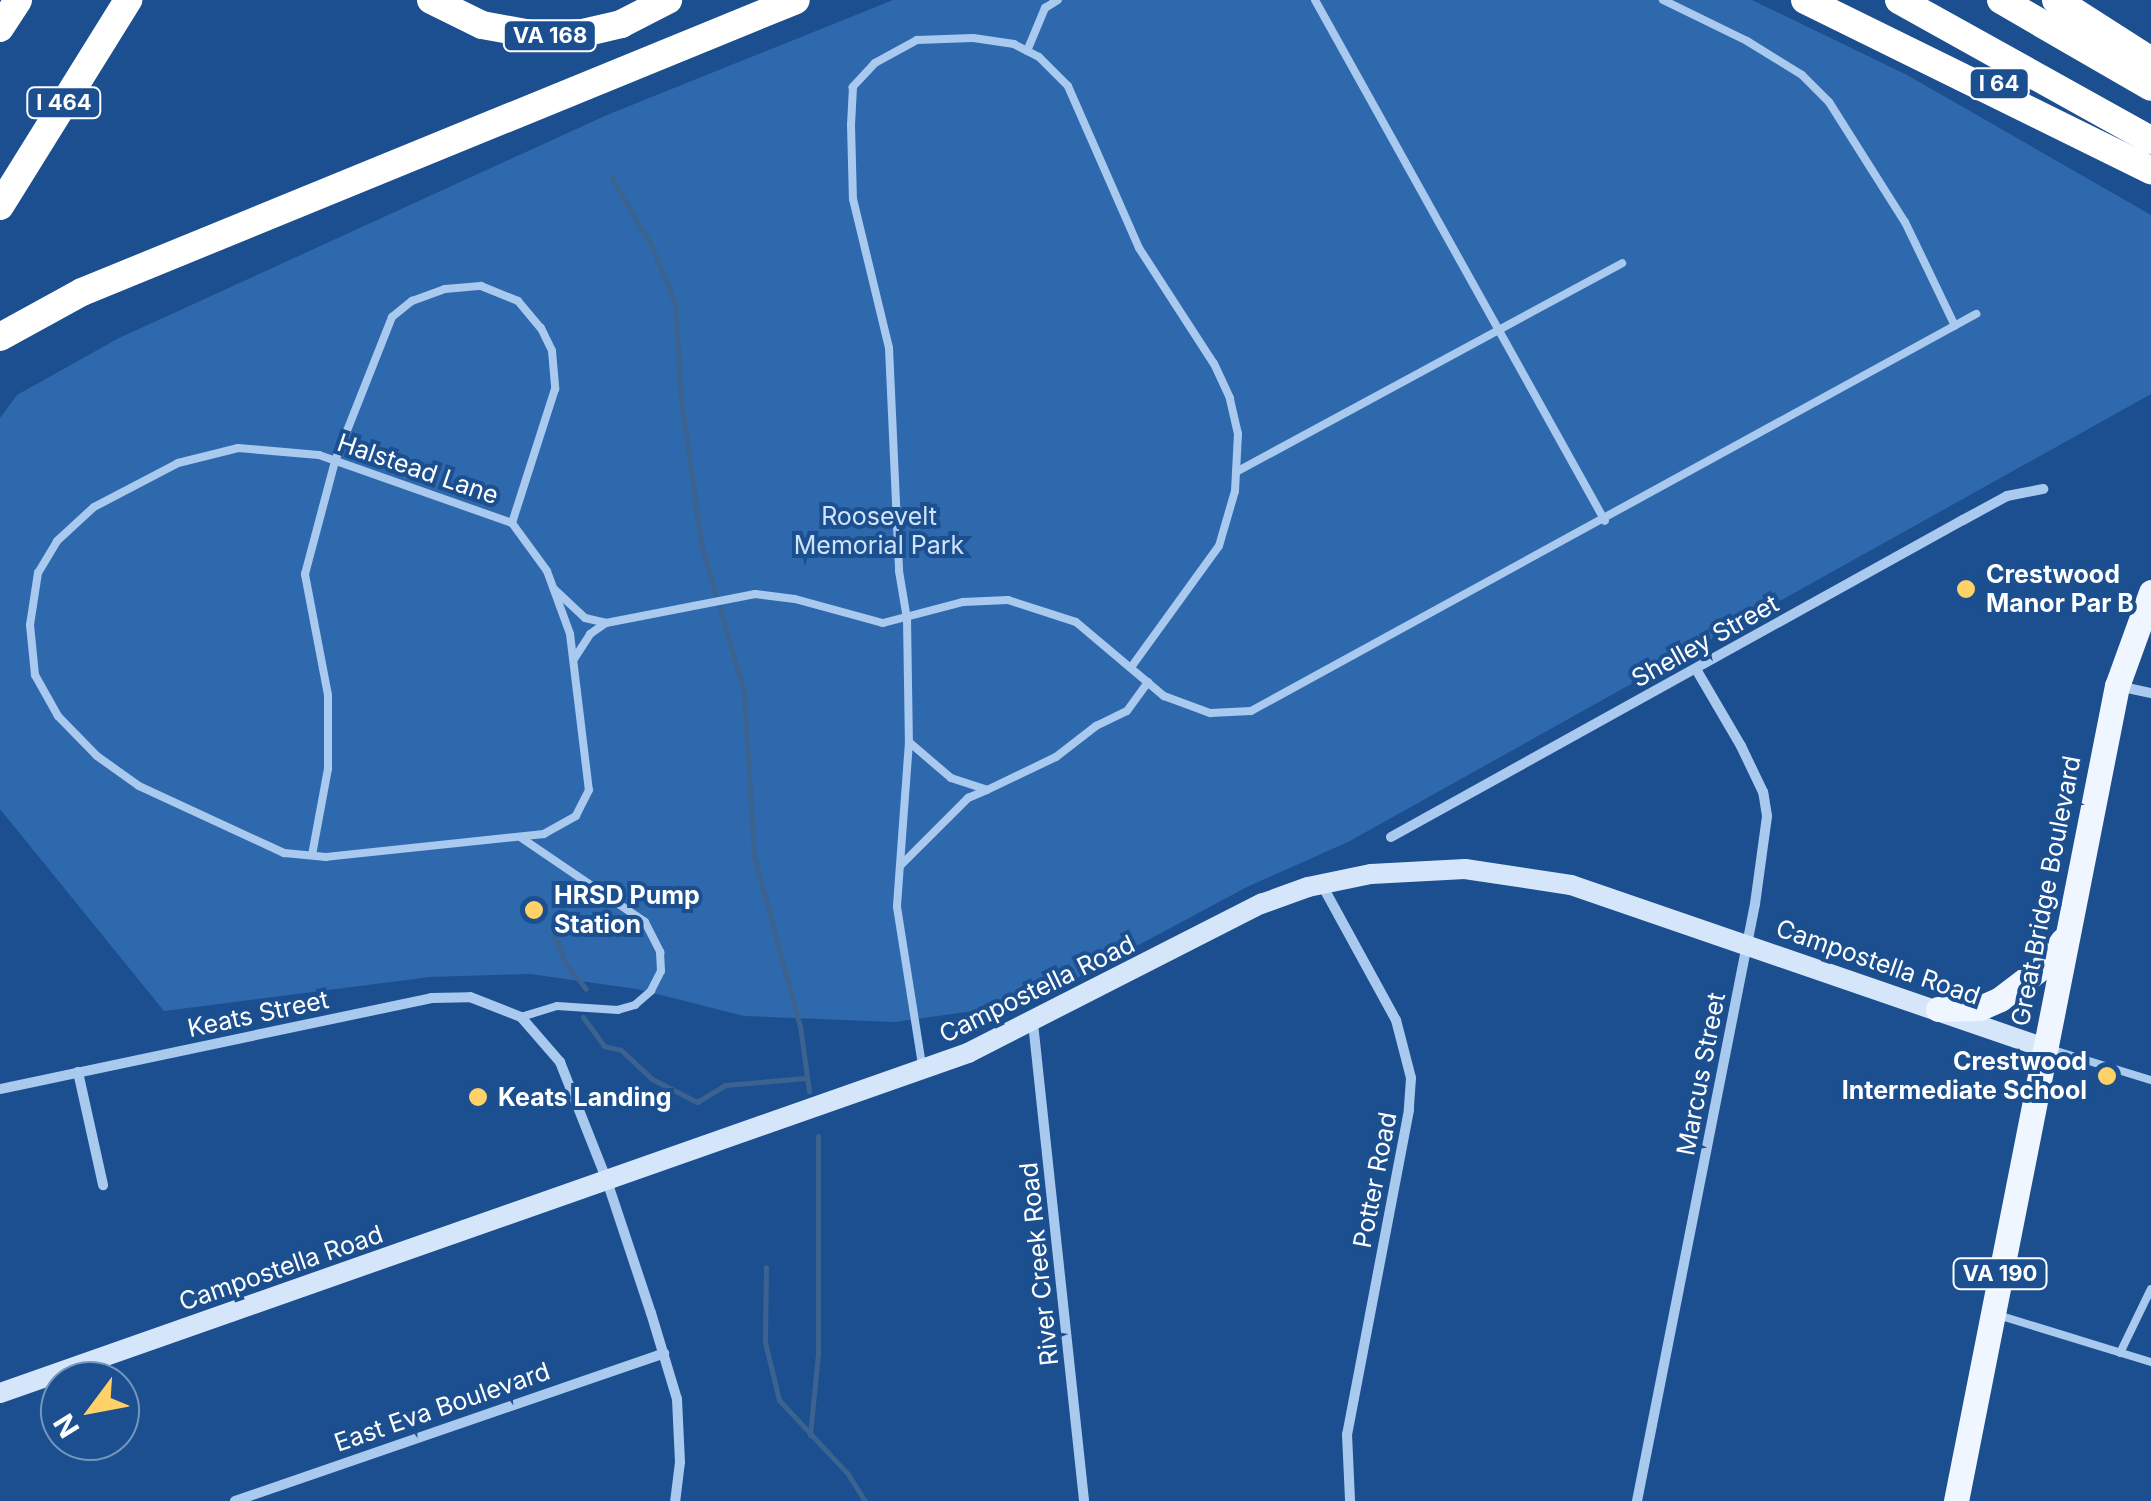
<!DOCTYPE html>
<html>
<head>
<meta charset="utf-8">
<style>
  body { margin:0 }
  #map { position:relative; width:2151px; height:1501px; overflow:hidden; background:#1b4f8f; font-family:Inter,sans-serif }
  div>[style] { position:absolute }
  .green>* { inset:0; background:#2e69ad }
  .stream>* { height:5px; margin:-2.5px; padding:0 2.5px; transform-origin:2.5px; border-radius:2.5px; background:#3c6290 }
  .lane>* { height:8px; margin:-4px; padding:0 4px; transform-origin:4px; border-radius:4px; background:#a9c9ee }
  .street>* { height:10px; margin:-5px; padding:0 5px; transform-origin:5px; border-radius:5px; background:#a9c9ee }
  .secondary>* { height:20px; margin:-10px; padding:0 10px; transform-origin:10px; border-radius:10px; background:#d6e6fa }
  .primary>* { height:25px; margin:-12.5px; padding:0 12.5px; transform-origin:12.5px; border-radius:12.5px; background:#f0f6ff }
  .highway>* { height:28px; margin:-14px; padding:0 14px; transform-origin:14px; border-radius:14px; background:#fff }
  .dots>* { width:28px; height:28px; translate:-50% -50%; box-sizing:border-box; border:5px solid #1b4f8f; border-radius:50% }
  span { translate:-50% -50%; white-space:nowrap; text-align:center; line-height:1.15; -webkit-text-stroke:8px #1b4f8f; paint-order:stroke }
  .shield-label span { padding:2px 8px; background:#1b4f8f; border:2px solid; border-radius:8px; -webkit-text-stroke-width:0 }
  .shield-label { font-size:22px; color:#fff; font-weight:700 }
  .street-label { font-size:25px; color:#fff }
  .park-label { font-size:25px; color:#cfe3fa }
  .poi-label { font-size:25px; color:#fff; font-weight:700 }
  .left { translate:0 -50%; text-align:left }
  .right { translate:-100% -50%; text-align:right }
  .north { position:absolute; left:40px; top:1361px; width:100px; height:100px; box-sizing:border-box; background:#1b4f8f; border:2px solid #7695bc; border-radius:50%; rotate:238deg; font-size:28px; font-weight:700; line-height:40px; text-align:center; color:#fff }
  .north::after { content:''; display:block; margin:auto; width:35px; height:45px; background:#ffd166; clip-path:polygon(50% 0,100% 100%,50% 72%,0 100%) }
</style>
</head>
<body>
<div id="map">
  <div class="green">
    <i style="clip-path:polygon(893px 0,1752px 0,1907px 75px,2151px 215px,2151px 394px,1348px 842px,1247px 887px,1030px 1003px,895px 1022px,744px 1016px,637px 989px,530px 974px,430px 977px,164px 1011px,0 809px,0 418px,17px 395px,119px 338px,607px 115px)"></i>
  </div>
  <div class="stream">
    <i style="left:612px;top:178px;width:80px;rotate:59.9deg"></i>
    <i style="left:652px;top:247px;width:61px;rotate:67.7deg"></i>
    <i style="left:675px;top:303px;width:95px;rotate:86.4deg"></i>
    <i style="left:681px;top:398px;width:147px;rotate:82.2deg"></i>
    <i style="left:701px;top:544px;width:154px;rotate:73.8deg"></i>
    <i style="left:744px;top:692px;width:164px;rotate:86.5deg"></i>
    <i style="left:754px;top:856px;width:176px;rotate:74.9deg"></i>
    <i style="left:800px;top:1026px;width:66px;rotate:82.1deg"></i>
    <i style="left:554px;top:934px;width:31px;rotate:69deg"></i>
    <i style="left:565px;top:963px;width:33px;rotate:51deg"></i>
    <i style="left:583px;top:1017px;width:36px;rotate:54deg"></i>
    <i style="left:604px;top:1046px;width:17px;rotate:13deg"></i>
    <i style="left:621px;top:1050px;width:42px;rotate:43.1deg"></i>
    <i style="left:652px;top:1079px;width:51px;rotate:27.1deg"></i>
    <i style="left:697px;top:1102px;width:33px;rotate:-31deg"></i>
    <i style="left:725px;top:1085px;width:81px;rotate:-4.9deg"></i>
    <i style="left:766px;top:1267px;width:75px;rotate:90.8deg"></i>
    <i style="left:765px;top:1342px;width:60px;rotate:76.4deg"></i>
    <i style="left:779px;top:1400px;width:101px;rotate:47deg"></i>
    <i style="left:848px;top:1474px;width:32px;rotate:58deg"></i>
    <i style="left:810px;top:1435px;width:82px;rotate:-84.4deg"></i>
    <i style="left:818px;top:1353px;width:217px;rotate:-90deg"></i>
  </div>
  <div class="lane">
    <i style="left:1315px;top:0;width:596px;rotate:60.9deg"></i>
    <i style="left:1663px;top:0;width:93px;rotate:26deg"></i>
    <i style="left:1747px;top:41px;width:65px;rotate:31.7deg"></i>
    <i style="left:1802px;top:75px;width:38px;rotate:45deg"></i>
    <i style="left:1829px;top:102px;width:142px;rotate:57.7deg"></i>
    <i style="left:1905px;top:222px;width:115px;rotate:64.3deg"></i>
    <i style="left:1027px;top:51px;width:47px;rotate:-67.3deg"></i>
    <i style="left:1045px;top:8px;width:15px;rotate:-32deg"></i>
    <i style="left:238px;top:448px;width:81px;rotate:4.9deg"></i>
    <i style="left:319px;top:455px;width:205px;rotate:19.4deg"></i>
    <i style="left:512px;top:523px;width:59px;rotate:53.9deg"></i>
    <i style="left:547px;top:571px;width:67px;rotate:69.9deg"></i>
    <i style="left:570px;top:634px;width:157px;rotate:83.1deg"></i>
    <i style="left:589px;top:790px;width:29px;rotate:117deg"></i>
    <i style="left:576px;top:816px;width:37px;rotate:151deg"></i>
    <i style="left:544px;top:834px;width:219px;rotate:174deg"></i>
    <i style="left:326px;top:857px;width:42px;rotate:-174.6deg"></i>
    <i style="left:284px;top:853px;width:160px;rotate:-155.2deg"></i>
    <i style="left:139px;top:786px;width:52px;rotate:-144.5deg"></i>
    <i style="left:97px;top:756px;width:56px;rotate:-134.3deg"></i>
    <i style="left:58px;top:716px;width:47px;rotate:-119.3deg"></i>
    <i style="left:35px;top:675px;width:50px;rotate:-95.7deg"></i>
    <i style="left:30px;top:625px;width:53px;rotate:-81.3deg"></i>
    <i style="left:38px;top:573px;width:37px;rotate:-59deg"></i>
    <i style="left:57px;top:541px;width:50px;rotate:-42.6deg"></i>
    <i style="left:94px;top:507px;width:95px;rotate:-27.6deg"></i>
    <i style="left:178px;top:463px;width:62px;rotate:-14deg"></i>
    <i style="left:1236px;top:472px;width:439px;rotate:-28.4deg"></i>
    <i style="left:554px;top:589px;width:42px;rotate:43.1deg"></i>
    <i style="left:585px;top:618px;width:22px;rotate:13deg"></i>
    <i style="left:606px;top:623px;width:152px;rotate:-11deg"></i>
    <i style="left:755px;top:594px;width:40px;rotate:7.1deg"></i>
    <i style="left:795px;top:599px;width:91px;rotate:15.3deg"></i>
    <i style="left:883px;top:623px;width:83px;rotate:-14.7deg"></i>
    <i style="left:963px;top:602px;width:45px;rotate:-2.5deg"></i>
    <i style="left:1008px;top:600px;width:71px;rotate:17.9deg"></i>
    <i style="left:1076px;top:622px;width:115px;rotate:40.1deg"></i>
    <i style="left:1164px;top:696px;width:49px;rotate:20.3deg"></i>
    <i style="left:1210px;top:713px;width:41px;rotate:-2.8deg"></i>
    <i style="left:1251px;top:711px;width:827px;rotate:-28.7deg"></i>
    <i style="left:574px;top:659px;width:30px;rotate:-57deg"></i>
    <i style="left:590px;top:634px;width:19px;rotate:-35deg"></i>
    <i style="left:1132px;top:666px;width:148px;rotate:-54.1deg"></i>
    <i style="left:1219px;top:546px;width:57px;rotate:-73.8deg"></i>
    <i style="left:1235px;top:491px;width:57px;rotate:-87deg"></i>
    <i style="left:1238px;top:434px;width:37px;rotate:-103deg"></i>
    <i style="left:1230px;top:398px;width:38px;rotate:-115deg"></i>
    <i style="left:1214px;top:364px;width:138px;rotate:-122.9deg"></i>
    <i style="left:1139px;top:248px;width:177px;rotate:-113.7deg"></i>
    <i style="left:1068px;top:86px;width:41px;rotate:-135deg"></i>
    <i style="left:1039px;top:57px;width:28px;rotate:-153deg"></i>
    <i style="left:1014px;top:44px;width:41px;rotate:-171.7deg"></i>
    <i style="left:973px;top:38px;width:56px;rotate:178deg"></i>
    <i style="left:917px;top:40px;width:48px;rotate:151.3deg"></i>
    <i style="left:875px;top:63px;width:33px;rotate:133deg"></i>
    <i style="left:853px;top:87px;width:38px;rotate:93deg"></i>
    <i style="left:851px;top:125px;width:74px;rotate:88.5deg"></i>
    <i style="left:853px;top:199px;width:153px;rotate:76.4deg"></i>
    <i style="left:889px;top:348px;width:223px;rotate:87.4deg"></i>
    <i style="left:899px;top:571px;width:49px;rotate:80.5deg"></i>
    <i style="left:907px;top:619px;width:123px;rotate:89.1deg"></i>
    <i style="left:909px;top:742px;width:55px;rotate:40.6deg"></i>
    <i style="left:951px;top:778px;width:38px;rotate:18deg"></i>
    <i style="left:987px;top:790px;width:76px;rotate:-25.6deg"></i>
    <i style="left:1056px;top:757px;width:51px;rotate:-37.8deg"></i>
    <i style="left:1096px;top:726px;width:34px;rotate:-26deg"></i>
    <i style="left:1127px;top:711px;width:36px;rotate:-54deg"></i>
    <i style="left:909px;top:742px;width:165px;rotate:94.2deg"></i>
    <i style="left:897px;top:907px;width:160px;rotate:81deg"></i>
    <i style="left:520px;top:837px;width:151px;rotate:34.2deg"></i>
    <i style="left:645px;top:922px;width:34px;rotate:63deg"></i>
    <i style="left:660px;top:952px;width:19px;rotate:87deg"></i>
    <i style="left:661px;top:971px;width:22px;rotate:117deg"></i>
    <i style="left:651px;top:991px;width:21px;rotate:139deg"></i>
    <i style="left:635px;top:1005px;width:18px;rotate:164deg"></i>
    <i style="left:618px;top:1010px;width:61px;rotate:-176.2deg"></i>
    <i style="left:557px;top:1006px;width:38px;rotate:163deg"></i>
    <i style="left:312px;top:855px;width:87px;rotate:-79.5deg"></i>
    <i style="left:328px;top:769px;width:74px;rotate:-90deg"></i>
    <i style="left:328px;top:695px;width:123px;rotate:-100.8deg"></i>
    <i style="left:305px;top:574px;width:117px;rotate:-75.1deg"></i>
    <i style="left:335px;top:461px;width:155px;rotate:-68.4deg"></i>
    <i style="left:392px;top:317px;width:26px;rotate:-39deg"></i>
    <i style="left:412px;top:301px;width:35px;rotate:-20deg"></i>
    <i style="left:445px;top:289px;width:36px;rotate:-5deg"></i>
    <i style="left:481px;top:286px;width:40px;rotate:22deg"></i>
    <i style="left:518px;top:301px;width:35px;rotate:50deg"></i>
    <i style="left:541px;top:328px;width:25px;rotate:64deg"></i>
    <i style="left:552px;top:351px;width:38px;rotate:85deg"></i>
    <i style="left:555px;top:389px;width:141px;rotate:107.8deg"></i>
    <i style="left:901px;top:865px;width:95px;rotate:-45deg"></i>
    <i style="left:968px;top:798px;width:21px;rotate:-23deg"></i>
    <i style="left:2050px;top:1049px;width:106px;rotate:17.1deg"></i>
    <i style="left:1998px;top:1315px;width:160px;rotate:17.1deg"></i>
    <i style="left:2120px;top:1353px;width:71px;rotate:-64.2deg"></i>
  </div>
  <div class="street">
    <i style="left:2118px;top:686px;width:34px;rotate:12deg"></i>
    <i style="left:1391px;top:837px;width:654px;rotate:-29deg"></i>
    <i style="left:1963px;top:520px;width:50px;rotate:-28.6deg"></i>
    <i style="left:2007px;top:496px;width:37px;rotate:-11deg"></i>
    <i style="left:1322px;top:885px;width:154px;rotate:61.3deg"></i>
    <i style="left:1396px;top:1020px;width:60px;rotate:75.5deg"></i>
    <i style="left:1411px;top:1078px;width:32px;rotate:94deg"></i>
    <i style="left:1409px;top:1110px;width:330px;rotate:100.8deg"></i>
    <i style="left:1347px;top:1434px;width:67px;rotate:87.4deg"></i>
    <i style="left:1033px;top:1023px;width:481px;rotate:83.9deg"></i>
    <i style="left:78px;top:1072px;width:116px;rotate:77.5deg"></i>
    <i style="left:0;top:1089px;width:441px;rotate:-11.9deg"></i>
    <i style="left:431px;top:998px;width:39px;rotate:-1deg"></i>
    <i style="left:470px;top:997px;width:55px;rotate:21.4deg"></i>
    <i style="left:521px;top:1017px;width:60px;rotate:49.1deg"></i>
    <i style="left:560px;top:1062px;width:128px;rotate:68.4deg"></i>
    <i style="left:607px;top:1181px;width:139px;rotate:71.6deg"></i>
    <i style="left:651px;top:1313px;width:90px;rotate:73.2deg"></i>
    <i style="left:677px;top:1399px;width:63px;rotate:87.3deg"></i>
    <i style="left:680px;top:1462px;width:39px;rotate:97deg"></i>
    <i style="left:235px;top:1501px;width:454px;rotate:-19deg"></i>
    <i style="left:1637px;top:1501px;width:609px;rotate:-78.82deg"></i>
    <i style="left:1755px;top:904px;width:89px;rotate:-82.2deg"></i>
    <i style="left:1767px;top:816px;width:24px;rotate:-99deg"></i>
    <i style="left:1763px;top:792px;width:51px;rotate:-115.6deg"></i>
    <i style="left:1741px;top:746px;width:89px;rotate:-120.3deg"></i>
  </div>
  <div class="secondary">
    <i style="left:0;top:1393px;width:1026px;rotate:-19.35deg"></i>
    <i style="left:968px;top:1053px;width:329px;rotate:-27deg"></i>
    <i style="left:1261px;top:904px;width:50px;rotate:-19.9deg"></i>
    <i style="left:1308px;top:887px;width:64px;rotate:-11.7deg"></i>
    <i style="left:1371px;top:874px;width:94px;rotate:-3deg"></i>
    <i style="left:1465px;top:869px;width:107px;rotate:8.6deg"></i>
    <i style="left:1571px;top:885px;width:501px;rotate:18.98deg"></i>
  </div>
  <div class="primary">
    <i style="left:1938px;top:1009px;width:42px;rotate:-1.4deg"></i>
    <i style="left:1980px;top:1008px;width:22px;rotate:-24deg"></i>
    <i style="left:2000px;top:999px;width:58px;rotate:-37.3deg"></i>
    <i style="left:2046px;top:964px;width:29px;rotate:-55deg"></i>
    <i style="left:1956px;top:1501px;width:831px;rotate:-78.83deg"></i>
    <i style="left:2117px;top:686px;width:100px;rotate:-70.1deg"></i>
  </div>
  <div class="highway">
    <i style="left:431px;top:0;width:57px;rotate:26.1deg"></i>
    <i style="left:482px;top:25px;width:61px;rotate:10.4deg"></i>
    <i style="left:542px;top:36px;width:41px;rotate:-4.2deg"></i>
    <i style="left:583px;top:33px;width:39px;rotate:-13deg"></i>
    <i style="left:621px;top:24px;width:53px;rotate:-27.1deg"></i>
    <i style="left:1805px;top:0;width:386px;rotate:26.2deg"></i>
    <i style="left:1899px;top:0;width:288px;rotate:29.1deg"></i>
    <i style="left:2001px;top:0;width:173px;rotate:30.1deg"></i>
    <i style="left:2056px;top:0;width:113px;rotate:32.7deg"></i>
    <i style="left:0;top:28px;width:33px;rotate:-57deg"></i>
    <i style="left:0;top:206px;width:243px;rotate:-58.1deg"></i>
    <i style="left:0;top:337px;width:94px;rotate:-28.8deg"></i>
    <i style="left:82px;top:292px;width:771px;rotate:-22.24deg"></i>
  </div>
  <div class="dots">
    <i style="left:1966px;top:589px;background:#ffd166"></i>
    <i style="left:534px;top:910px;background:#ffd166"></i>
    <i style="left:2107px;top:1076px;background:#ffd166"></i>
    <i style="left:478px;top:1097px;background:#ffd166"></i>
  </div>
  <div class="shield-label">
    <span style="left:550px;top:36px">VA 168</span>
    <span style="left:1999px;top:84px">I 64</span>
    <span style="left:64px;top:103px">I 464</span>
    <span style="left:2000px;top:1274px">VA 190</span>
  </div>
  <div class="street-label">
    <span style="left:418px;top:469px;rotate:19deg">Halstead Lane</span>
    <span style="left:1705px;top:641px;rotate:-29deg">Shelley Street</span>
    <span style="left:2046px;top:891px;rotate:-79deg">Great Bridge Boulevard</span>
    <span style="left:1878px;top:962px;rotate:19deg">Campostella Road</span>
    <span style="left:1037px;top:989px;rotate:-26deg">Campostella Road</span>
    <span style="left:258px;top:1014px;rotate:-12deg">Keats Street</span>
    <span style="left:1701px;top:1074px;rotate:-79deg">Marcus Street</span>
    <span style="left:1375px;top:1180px;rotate:-79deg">Potter Road</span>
    <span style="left:1039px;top:1264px;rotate:-96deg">River Creek Road</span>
    <span style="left:281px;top:1268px;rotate:-19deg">Campostella Road</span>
    <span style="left:442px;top:1407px;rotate:-19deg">East Eva Boulevard</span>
  </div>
  <div class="park-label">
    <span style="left:879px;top:531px">Roosevelt<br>Memorial Park</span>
  </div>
  <div class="poi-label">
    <span class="left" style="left:1986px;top:589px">Crestwood<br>Manor Par B</span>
    <span class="left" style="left:554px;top:910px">HRSD Pump<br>Station</span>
    <span class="right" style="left:2087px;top:1076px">Crestwood<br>Intermediate School</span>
    <span class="left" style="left:498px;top:1097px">Keats Landing</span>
  </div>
  <div class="north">N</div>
</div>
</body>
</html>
